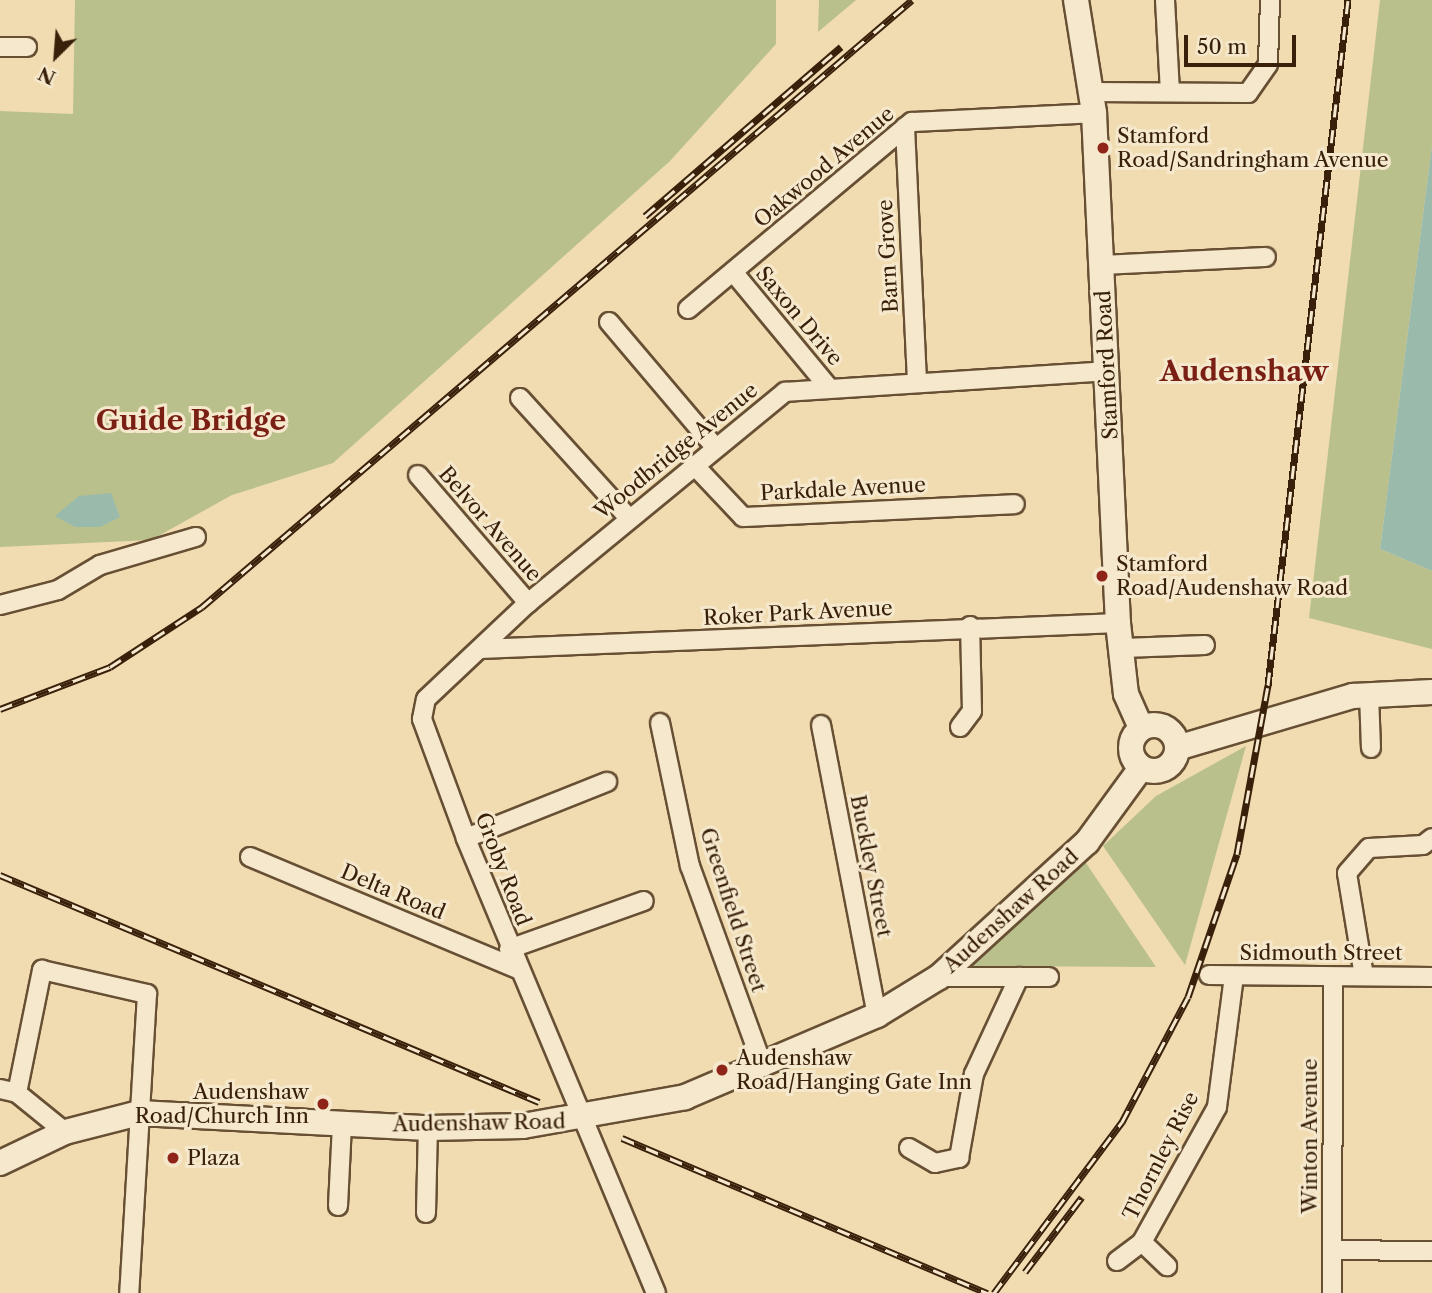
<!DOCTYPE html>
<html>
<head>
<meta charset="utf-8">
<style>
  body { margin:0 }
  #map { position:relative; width:1432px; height:1293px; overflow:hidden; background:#f0dcb0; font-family:"Libre Caslon Text",serif }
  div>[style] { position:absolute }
  .green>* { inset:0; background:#b9c08c }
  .water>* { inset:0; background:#9abbac }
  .roads { filter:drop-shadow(2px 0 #674f34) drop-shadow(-2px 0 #674f34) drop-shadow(0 2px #674f34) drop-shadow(0 -2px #674f34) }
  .street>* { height:18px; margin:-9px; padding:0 9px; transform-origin:9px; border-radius:9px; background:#f5e8cc }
  .secondary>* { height:24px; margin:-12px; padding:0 12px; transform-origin:12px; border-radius:12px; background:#f5e8cc }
  .secondary>.ring { margin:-12px; padding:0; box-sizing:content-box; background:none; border:24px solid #f5e8cc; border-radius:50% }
  .rail>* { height:7px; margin-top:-3.5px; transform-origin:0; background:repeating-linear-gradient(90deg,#f5e8cc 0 13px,#39200b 0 26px); box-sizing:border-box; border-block:2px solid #39200b }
  .dots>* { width:19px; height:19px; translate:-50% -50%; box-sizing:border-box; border:4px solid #f5e8cc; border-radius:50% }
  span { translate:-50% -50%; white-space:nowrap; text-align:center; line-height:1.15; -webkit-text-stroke:6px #f5e8cc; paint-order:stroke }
  .poi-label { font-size:21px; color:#39200b }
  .left { translate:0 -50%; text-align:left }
  .right { translate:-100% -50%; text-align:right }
  .street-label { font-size:21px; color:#39200b }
  .district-label { font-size:28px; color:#7a1f14; font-weight:700 }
  .north { position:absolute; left:21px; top:21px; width:70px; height:70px; -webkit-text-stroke:5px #f5e8cc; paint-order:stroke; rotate:205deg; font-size:19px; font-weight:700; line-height:28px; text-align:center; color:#39200b }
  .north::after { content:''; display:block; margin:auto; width:24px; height:32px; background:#39200b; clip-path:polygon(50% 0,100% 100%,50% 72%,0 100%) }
  .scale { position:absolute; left:1184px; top:35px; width:112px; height:32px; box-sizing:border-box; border:4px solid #39200b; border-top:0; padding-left:9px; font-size:21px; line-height:24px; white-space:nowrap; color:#39200b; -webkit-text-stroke:5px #f5e8cc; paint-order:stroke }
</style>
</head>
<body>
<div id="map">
  <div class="green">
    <i style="clip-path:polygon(75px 0,776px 0,776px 44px,670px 161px,333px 463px,232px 495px,151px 540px,0 547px,0 111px,73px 114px)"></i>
    <i style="clip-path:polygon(819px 0,856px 0,818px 32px)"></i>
    <i style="clip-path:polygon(1380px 0,1432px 0,1432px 145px,1380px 549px,1432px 571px,1432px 649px,1309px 618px)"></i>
    <i style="clip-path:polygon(1246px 746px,1185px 965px,1103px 846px,1156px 796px)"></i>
    <i style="clip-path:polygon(1084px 860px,1156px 967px,962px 966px)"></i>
  </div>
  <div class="water">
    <i style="clip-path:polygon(1432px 145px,1432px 571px,1380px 549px)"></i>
    <i style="clip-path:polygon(111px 493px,120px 517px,100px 527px,75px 527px,55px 516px,79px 496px)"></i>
  </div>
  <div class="roads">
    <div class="street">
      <i style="left:1165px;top:0;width:92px;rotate:86.9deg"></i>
      <i style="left:0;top:47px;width:27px"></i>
      <i style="left:1092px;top:92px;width:156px;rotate:0.4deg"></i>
      <i style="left:1248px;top:93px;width:35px;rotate:-55deg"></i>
      <i style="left:1268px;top:64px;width:64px;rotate:-88.2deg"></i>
      <i style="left:905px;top:127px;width:256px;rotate:87.3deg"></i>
      <i style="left:1101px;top:265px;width:165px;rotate:-2.8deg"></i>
      <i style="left:734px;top:273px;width:149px;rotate:50.4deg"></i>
      <i style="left:688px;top:309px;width:292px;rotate:-39.9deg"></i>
      <i style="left:912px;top:122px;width:182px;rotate:-2.8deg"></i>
      <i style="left:609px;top:322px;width:164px;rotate:49.7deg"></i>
      <i style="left:520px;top:398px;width:162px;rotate:47.8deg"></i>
      <i style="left:694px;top:465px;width:71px;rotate:46.7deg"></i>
      <i style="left:743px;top:517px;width:272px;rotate:-2.7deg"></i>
      <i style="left:418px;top:475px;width:169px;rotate:49.3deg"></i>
      <i style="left:0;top:605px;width:60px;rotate:-14.5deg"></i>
      <i style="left:58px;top:590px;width:49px;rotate:-30.8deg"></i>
      <i style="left:100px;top:565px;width:100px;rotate:-16.3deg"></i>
      <i style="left:1123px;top:648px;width:82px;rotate:-2.1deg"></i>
      <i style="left:480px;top:649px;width:639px;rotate:-2.33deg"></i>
      <i style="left:1369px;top:694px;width:54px;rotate:87.9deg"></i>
      <i style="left:660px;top:723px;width:146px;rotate:78.2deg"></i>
      <i style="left:690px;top:866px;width:214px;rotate:70deg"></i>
      <i style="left:821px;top:725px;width:295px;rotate:79.1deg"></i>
      <i style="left:960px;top:727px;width:20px;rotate:-53deg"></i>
      <i style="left:972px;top:711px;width:85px;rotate:-91.3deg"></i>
      <i style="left:466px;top:838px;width:152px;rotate:-21.7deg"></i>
      <i style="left:250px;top:857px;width:290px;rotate:22.7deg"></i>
      <i style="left:509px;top:949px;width:143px;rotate:-19.6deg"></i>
      <i style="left:1209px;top:975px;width:223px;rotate:0.5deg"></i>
      <i style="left:1364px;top:976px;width:104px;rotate:-99.4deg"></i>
      <i style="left:1347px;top:873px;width:33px;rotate:-49deg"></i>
      <i style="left:1369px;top:848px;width:54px;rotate:-3.2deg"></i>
      <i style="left:1423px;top:845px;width:11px;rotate:-38deg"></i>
      <i style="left:939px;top:977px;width:110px"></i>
      <i style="left:0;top:1089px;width:17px;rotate:13deg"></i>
      <i style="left:17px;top:1093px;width:62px;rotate:39.1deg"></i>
      <i style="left:17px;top:1093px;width:126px;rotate:-78.5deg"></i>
      <i style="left:42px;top:970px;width:108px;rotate:12.9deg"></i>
      <i style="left:147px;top:994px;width:300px;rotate:93.4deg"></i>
      <i style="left:909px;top:1148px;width:30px;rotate:30deg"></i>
      <i style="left:935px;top:1163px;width:25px;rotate:-12deg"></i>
      <i style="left:959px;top:1158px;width:85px;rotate:-79.9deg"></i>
      <i style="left:974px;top:1074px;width:107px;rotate:-65.1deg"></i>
      <i style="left:338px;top:1206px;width:83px;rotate:-87.2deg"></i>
      <i style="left:426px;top:1213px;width:85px;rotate:-88.7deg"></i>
      <i style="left:1142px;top:1242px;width:35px;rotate:44deg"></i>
      <i style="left:1332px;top:1250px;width:100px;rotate:0.6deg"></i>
      <i style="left:1117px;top:1261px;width:31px;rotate:-37deg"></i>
      <i style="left:1142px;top:1242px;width:154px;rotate:-60.9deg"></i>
      <i style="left:1217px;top:1107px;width:132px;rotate:-82.6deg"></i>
      <i style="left:656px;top:1293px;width:493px;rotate:-112.7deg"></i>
      <i style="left:466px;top:838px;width:127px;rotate:-110.3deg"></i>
      <i style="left:422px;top:719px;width:20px;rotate:-79deg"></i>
      <i style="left:426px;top:699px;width:140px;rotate:-43.3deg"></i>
      <i style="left:528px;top:603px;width:333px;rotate:-39.4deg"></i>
      <i style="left:785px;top:392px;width:324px;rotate:-3.7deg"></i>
      <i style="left:1332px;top:1293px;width:315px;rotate:-89.8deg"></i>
    </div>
    <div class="secondary">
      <i style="left:1076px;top:0;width:114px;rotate:80.9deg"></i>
      <i style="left:1094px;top:113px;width:511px;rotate:87.31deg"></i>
      <i style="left:1118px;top:623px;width:71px;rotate:83.6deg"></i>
      <i style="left:1126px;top:694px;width:37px;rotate:66deg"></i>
      <i class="ring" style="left:1131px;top:725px;width:22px;height:22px"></i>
      <i style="left:1177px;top:748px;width:184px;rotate:-16.5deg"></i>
      <i style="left:1353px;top:696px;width:79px;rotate:-2.9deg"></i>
      <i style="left:0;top:1163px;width:72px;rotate:-25.5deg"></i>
      <i style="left:65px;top:1132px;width:76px;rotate:-14.4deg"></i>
      <i style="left:139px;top:1113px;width:289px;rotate:3deg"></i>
      <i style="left:428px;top:1128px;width:95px;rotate:-1.2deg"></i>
      <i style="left:523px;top:1126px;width:165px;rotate:-10.1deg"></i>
      <i style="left:685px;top:1097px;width:209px;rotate:-23.1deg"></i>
      <i style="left:877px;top:1015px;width:73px;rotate:-31.5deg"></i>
      <i style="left:939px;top:977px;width:200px;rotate:-42.4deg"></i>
      <i style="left:1087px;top:842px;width:92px;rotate:-53.9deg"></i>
    </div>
  </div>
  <div class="rail">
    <i style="left:645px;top:216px;width:259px;rotate:-40.8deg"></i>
    <i style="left:0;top:709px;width:118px;rotate:-20.9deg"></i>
    <i style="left:110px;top:667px;width:110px;rotate:-33.1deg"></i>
    <i style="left:202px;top:607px;width:934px;rotate:-40.53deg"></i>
    <i style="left:0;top:875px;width:585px;rotate:22.84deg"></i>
    <i style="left:622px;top:1138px;width:397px;rotate:23deg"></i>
    <i style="left:1025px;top:1272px;width:94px;rotate:-52.8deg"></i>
    <i style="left:994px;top:1293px;width:214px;rotate:-53.2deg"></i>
    <i style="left:1122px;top:1122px;width:141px;rotate:-62.2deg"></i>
    <i style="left:1188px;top:997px;width:151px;rotate:-71.1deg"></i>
    <i style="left:1237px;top:854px;width:172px;rotate:-79.6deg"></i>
    <i style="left:1268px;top:685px;width:690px;rotate:-83.34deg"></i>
  </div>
  <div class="dots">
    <i style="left:1103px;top:148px;background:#8f2418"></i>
    <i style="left:1102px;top:576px;background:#8f2418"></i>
    <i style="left:722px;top:1070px;background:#8f2418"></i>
    <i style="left:323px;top:1104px;background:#8f2418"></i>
    <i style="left:173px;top:1158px;background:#8f2418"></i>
  </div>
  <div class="poi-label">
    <span class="left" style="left:1117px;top:148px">Stamford<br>Road/Sandringham Avenue</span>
    <span class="left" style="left:1116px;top:576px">Stamford<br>Road/Audenshaw Road</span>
    <span class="left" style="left:736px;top:1070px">Audenshaw<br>Road/Hanging Gate Inn</span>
    <span class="right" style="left:309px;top:1104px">Audenshaw<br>Road/Church Inn</span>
    <span class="left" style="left:187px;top:1158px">Plaza</span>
  </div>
  <div class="street-label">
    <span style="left:824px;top:167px;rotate:-40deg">Oakwood Avenue</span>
    <span style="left:888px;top:256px;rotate:-93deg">Barn Grove</span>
    <span style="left:799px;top:316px;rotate:50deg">Saxon Drive</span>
    <span style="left:1107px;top:365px;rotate:-93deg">Stamford Road</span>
    <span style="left:676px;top:451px;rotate:-39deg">Woodbridge Avenue</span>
    <span style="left:843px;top:489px;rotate:-3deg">Parkdale Avenue</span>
    <span style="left:490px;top:524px;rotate:49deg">Belvor Avenue</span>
    <span style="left:798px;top:613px;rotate:-3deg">Roker Park Avenue</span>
    <span style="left:871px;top:866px;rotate:79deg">Buckley Street</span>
    <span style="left:503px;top:869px;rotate:69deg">Groby Road</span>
    <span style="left:393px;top:892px;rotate:23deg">Delta Road</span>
    <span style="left:733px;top:910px;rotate:72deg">Greenfield Street</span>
    <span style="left:1011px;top:911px;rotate:-42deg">Audenshaw Road</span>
    <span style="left:1321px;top:953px">Sidmouth Street</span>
    <span style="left:479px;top:1123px;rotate:-1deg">Audenshaw Road</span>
    <span style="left:1310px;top:1136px;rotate:-90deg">Winton Avenue</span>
    <span style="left:1161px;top:1156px;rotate:-63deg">Thornley Rise</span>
  </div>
  <div class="district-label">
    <span style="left:1244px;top:371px">Audenshaw</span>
    <span style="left:191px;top:420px">Guide Bridge</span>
  </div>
  <div class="north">N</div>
  <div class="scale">50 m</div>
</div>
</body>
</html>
